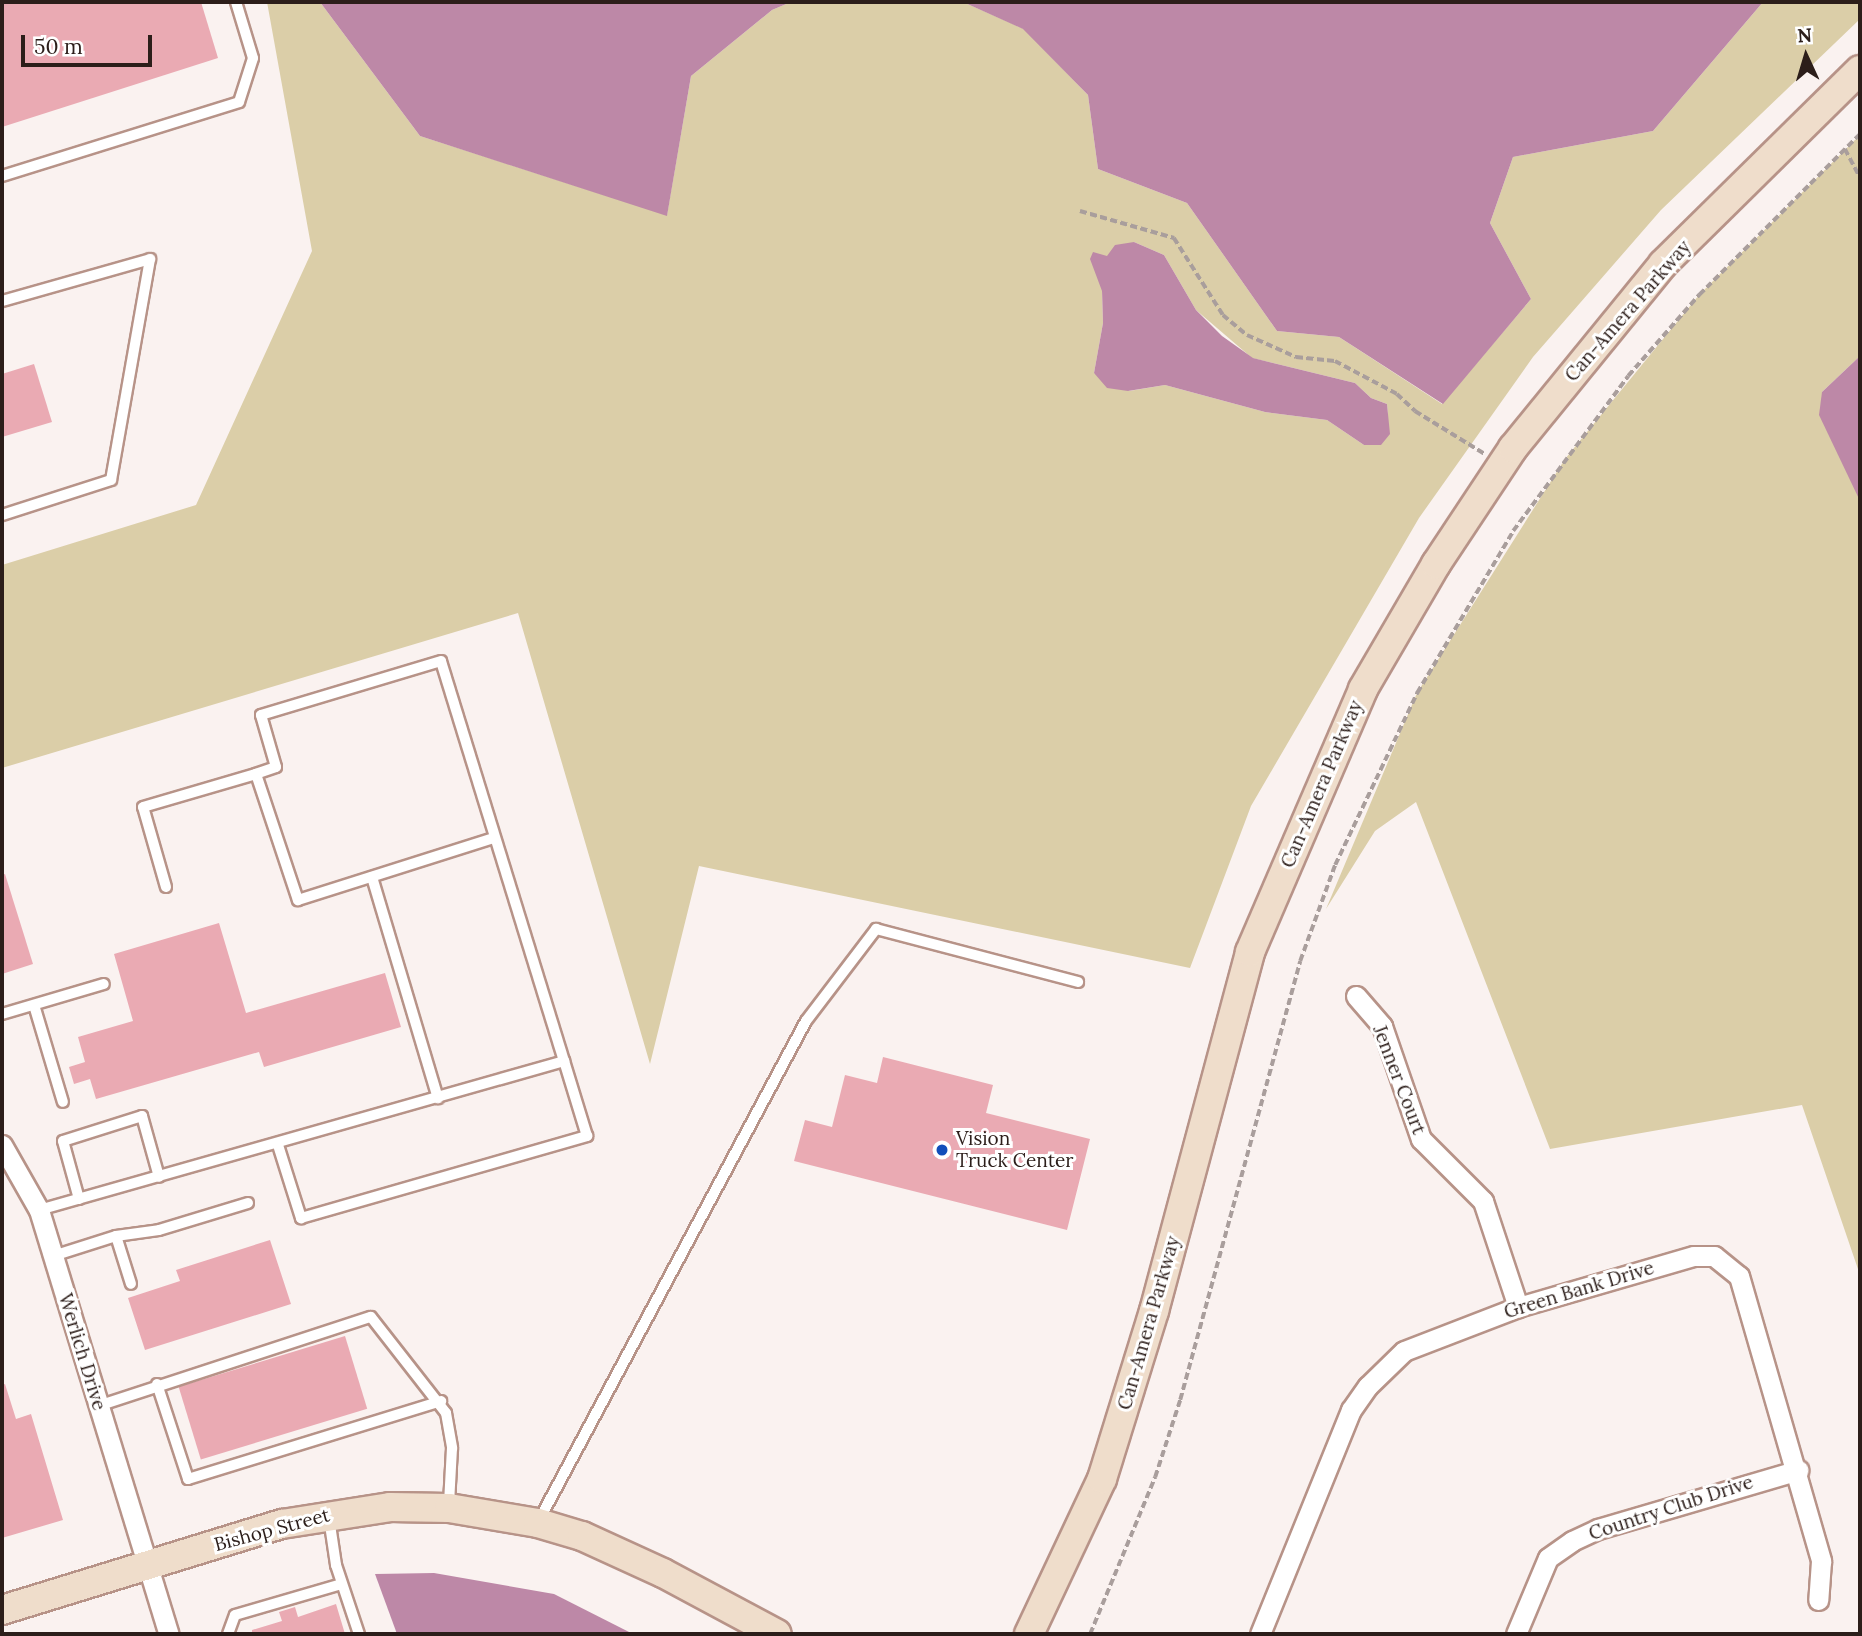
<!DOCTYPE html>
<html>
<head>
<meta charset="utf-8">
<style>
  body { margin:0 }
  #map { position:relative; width:1862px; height:1636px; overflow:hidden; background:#faf2f0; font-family:Lora,serif }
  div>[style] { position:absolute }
  .green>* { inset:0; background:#dbcea8 }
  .water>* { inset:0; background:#bd88a7 }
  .building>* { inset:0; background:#eaaab3; transform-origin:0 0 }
  .path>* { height:3.5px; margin-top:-1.75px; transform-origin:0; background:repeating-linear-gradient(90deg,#a99e9c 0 7px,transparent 0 10.5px) }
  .roads { filter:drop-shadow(2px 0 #b79388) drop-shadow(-2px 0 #b79388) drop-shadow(0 2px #b79388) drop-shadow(0 -2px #b79388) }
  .lane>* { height:10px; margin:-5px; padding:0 5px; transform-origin:5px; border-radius:5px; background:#fff }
  .street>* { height:19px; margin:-9.5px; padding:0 9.5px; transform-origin:9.5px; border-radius:9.5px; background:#fff }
  .secondary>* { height:28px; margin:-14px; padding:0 14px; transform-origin:14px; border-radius:14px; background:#efddcb }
  .dots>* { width:19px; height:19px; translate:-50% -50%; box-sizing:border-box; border:4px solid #fff; border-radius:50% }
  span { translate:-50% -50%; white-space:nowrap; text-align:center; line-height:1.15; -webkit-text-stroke:6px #fff; paint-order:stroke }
  .street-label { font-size:19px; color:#2c1e1a }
  .poi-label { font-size:19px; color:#2c1e1a }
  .left { translate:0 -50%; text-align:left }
  .frame { position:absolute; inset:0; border:4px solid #2c1e1a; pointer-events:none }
  .north { position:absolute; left:1771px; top:21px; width:70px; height:70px; -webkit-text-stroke:5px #fff; paint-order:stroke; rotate:356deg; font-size:19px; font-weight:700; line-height:28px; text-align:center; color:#2c1e1a }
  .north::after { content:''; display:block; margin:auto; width:24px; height:32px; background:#2c1e1a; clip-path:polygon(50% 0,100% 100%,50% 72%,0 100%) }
  .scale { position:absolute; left:21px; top:35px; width:131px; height:32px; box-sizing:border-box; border:4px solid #2c1e1a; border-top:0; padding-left:9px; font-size:21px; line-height:24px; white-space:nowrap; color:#2c1e1a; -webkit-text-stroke:5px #fff; paint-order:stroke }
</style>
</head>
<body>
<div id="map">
  <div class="green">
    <i style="clip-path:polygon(evenodd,267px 2px,320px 2px,420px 136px,667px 215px,691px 76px,772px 10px,791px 2px,963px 2px,1024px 29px,1088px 95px,1098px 169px,1187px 203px,1277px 331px,1339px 337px,1442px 404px,1531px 299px,1490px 223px,1513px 157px,1653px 131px,1763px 2px,1860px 2px,1860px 19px,1661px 210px,1533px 357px,1419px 518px,1251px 806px,1190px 968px,699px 866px,650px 1064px,518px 613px,2px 768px,2px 565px,196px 505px,312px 251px,267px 2px,1134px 242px,1164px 255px,1196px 310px,1252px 358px,1355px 383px,1371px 398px,1387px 404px,1388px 416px,1364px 445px,1327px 420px,1265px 412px,1165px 385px,1129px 391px,1094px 373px,1103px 323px,1102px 291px,1134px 242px)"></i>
    <i style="clip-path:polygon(1860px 135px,1860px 356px,1822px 392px,1860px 501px,1860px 1275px,1802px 1105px,1550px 1149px,1416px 802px,1375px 831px,1326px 909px,1417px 693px,1565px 459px,1699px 295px)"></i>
  </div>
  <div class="water">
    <i style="clip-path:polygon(320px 2px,791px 2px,772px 10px,691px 76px,667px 216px,420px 136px)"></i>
    <i style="clip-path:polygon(963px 2px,1763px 2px,1653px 131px,1513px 157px,1490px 223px,1531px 299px,1443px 404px,1339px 337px,1277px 331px,1187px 203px,1098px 169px,1088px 95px,1023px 29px)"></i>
    <i style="clip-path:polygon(1134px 242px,1164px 255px,1196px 310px,1222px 336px,1253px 358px,1355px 383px,1371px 398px,1387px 404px,1390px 434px,1381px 445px,1364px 445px,1327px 420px,1265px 412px,1165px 385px,1128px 391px,1107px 388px,1094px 373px,1103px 323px,1102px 291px,1090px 259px,1093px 252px,1107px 256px,1115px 245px)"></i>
    <i style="clip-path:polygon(1860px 356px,1860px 501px,1819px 415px,1822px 392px)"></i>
    <i style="clip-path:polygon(434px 1573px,554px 1594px,633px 1634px,397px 1634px,375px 1574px)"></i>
  </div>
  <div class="building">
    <i style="clip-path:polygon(2px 2px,201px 2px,218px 58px,2px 127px)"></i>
    <i style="clip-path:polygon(34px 364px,52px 422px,2px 437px,2px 374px)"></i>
    <i style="clip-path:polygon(5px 874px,33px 964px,2px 974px,2px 875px)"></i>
    <i style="clip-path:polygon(219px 923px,246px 1013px,385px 973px,401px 1027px,264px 1067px,259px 1052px,96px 1099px,90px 1079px,74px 1084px,69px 1067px,85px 1062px,78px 1037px,133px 1021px,114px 954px)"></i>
    <i style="clip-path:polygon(883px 1057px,993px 1085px,986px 1113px,1090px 1139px,1067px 1230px,794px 1161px,805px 1120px,832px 1127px,845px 1075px,877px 1083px)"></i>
    <i style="clip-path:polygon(270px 1240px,291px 1304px,145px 1350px,128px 1298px,180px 1281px,176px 1270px)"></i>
    <i style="left:345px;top:1336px;width:76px;height:174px;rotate:73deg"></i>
    <i style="clip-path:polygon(5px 1384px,16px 1419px,31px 1414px,63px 1520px,2px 1538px,2px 1385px)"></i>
    <i style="clip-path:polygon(336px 1604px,345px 1634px,252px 1634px,252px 1630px,282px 1621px,279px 1612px,295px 1607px,298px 1617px)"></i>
  </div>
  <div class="path">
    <i style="left:1845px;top:149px;width:32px;rotate:62deg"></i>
    <i style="left:1080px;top:211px;width:98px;rotate:16deg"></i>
    <i style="left:1174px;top:238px;width:91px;rotate:57.5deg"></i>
    <i style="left:1223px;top:315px;width:31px;rotate:40deg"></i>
    <i style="left:1247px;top:335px;width:54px;rotate:24.2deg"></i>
    <i style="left:1296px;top:357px;width:39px;rotate:6deg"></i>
    <i style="left:1335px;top:361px;width:70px;rotate:28deg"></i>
    <i style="left:1397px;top:394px;width:25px;rotate:43deg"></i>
    <i style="left:1415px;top:411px;width:82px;rotate:31.6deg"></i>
    <i style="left:1090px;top:1634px;width:170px;rotate:-67.5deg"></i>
    <i style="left:1155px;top:1477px;width:81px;rotate:-72deg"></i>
    <i style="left:1180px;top:1400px;width:455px;rotate:-74.7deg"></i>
    <i style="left:1300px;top:961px;width:102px;rotate:-70deg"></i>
    <i style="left:1335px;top:865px;width:191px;rotate:-64.5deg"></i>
    <i style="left:1417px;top:693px;width:188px;rotate:-59.3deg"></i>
    <i style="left:1513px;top:531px;width:193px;rotate:-53.4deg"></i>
    <i style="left:1628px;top:376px;width:108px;rotate:-48.8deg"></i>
    <i style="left:1699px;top:295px;width:228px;rotate:-45deg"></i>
  </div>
  <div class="roads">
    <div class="lane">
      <i style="left:2px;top:176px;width:248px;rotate:-17.3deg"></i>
      <i style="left:239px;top:102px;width:46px;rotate:-72.3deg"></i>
      <i style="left:253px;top:58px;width:59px;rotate:-106.9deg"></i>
      <i style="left:2px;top:301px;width:154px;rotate:-15.8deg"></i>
      <i style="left:150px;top:259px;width:224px;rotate:100deg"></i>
      <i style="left:111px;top:480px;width:114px;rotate:162.2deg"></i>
      <i style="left:372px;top:877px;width:231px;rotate:73.4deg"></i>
      <i style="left:166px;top:887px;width:83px;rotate:-106deg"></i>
      <i style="left:143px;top:807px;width:118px;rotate:-16.3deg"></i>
      <i style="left:256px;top:774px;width:133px;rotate:71.6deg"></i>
      <i style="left:298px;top:900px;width:206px;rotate:-17.6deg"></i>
      <i style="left:34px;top:1005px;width:101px;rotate:73.4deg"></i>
      <i style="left:2px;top:1014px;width:106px;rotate:-16.4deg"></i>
      <i style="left:278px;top:1145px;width:77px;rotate:72.5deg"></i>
      <i style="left:301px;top:1218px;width:298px;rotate:-16deg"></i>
      <i style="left:587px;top:1136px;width:78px;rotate:-107deg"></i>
      <i style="left:79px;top:1199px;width:60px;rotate:-105.4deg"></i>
      <i style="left:63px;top:1141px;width:83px;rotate:-17.6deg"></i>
      <i style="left:142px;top:1116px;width:63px;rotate:74.4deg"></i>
      <i style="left:39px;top:1210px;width:546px;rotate:-15.84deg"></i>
      <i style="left:564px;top:1061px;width:418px;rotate:-107.1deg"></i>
      <i style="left:441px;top:661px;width:188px;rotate:163.3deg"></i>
      <i style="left:261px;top:715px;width:54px;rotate:73.9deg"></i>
      <i style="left:276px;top:767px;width:21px;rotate:161deg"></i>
      <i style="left:116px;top:1236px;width:43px;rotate:-7.9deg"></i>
      <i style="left:159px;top:1230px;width:93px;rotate:-16.9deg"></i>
      <i style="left:53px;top:1256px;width:66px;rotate:-17.6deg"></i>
      <i style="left:116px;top:1236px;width:50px;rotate:72.6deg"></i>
      <i style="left:157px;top:1384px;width:100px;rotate:71.9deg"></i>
      <i style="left:188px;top:1479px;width:265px;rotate:-17.1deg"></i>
      <i style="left:98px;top:1406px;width:287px;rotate:-18.1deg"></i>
      <i style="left:371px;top:1317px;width:122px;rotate:52deg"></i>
      <i style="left:446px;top:1413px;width:36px;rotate:80deg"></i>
      <i style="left:452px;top:1448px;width:56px;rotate:93.1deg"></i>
      <i style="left:329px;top:1518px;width:48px;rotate:81.5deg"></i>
      <i style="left:336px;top:1565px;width:73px;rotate:71.6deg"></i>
      <i style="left:538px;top:1522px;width:568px;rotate:-61.86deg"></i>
      <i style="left:806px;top:1021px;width:116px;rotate:-52.7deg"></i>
      <i style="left:876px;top:929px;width:209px;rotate:14.7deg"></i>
      <i style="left:228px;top:1634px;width:20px;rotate:-70deg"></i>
      <i style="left:235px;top:1615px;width:111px;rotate:-16.2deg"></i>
    </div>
    <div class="street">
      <i style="left:1356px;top:996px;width:40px;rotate:49deg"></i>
      <i style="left:1382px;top:1026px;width:120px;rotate:71deg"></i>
      <i style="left:1421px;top:1139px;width:88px;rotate:45deg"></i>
      <i style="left:1483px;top:1201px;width:112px;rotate:71.7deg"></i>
      <i style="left:2px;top:1145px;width:75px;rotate:60.4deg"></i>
      <i style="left:39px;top:1210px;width:443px;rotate:73deg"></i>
      <i style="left:1260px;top:1634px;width:242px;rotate:-67.9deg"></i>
      <i style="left:1351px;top:1410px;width:29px;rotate:-55deg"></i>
      <i style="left:1368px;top:1386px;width:50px;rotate:-44.2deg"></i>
      <i style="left:1404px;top:1351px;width:122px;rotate:-21.1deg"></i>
      <i style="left:1518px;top:1307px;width:183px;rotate:-16.2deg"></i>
      <i style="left:1694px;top:1256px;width:20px"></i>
      <i style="left:1714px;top:1256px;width:32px;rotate:39deg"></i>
      <i style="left:1739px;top:1276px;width:297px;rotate:73.9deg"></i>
      <i style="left:1821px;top:1561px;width:39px;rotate:94deg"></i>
      <i style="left:1516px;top:1634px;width:82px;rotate:-67.2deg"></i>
      <i style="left:1548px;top:1558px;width:29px;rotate:-35deg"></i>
      <i style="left:1572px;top:1541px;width:29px;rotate:-25deg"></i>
      <i style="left:1598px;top:1529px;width:209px;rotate:-16.4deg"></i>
    </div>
    <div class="secondary">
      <i style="left:2px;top:1610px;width:293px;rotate:-17.1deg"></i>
      <i style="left:282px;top:1524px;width:109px;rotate:-8.9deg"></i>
      <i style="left:390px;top:1507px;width:59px;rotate:1deg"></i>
      <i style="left:449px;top:1508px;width:90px;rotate:9.6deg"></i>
      <i style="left:538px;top:1523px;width:46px;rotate:16.5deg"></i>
      <i style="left:582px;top:1536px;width:89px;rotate:24.6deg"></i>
      <i style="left:663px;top:1573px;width:129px;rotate:28.2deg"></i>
      <i style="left:1029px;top:1634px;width:171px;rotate:-64.8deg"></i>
      <i style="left:1102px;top:1479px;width:176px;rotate:-72.8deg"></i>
      <i style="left:1154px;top:1311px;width:372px;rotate:-75deg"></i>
      <i style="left:1250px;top:952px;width:286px;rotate:-66.7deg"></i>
      <i style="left:1363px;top:689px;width:145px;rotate:-59.7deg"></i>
      <i style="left:1436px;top:564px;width:139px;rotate:-56.4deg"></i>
      <i style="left:1513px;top:448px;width:237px;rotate:-50.8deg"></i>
      <i style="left:1663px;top:264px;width:276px;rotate:-44.6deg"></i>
    </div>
  </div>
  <div class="dots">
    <i style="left:942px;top:1150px;background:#114eba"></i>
  </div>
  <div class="street-label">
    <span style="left:1628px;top:311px;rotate:-49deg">Can-Amera Parkway</span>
    <span style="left:1322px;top:784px;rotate:-67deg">Can-Amera Parkway</span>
    <span style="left:1399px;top:1080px;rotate:69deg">Jenner Court</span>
    <span style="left:1579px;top:1290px;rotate:-17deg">Green Bank Drive</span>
    <span style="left:1149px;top:1323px;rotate:-74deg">Can-Amera Parkway</span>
    <span style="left:82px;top:1352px;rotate:73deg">Werlich Drive</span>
    <span style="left:1671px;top:1508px;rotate:-18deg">Country Club Drive</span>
    <span style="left:272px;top:1530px;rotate:-15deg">Bishop Street</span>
  </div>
  <div class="poi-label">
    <span class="left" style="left:956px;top:1150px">Vision<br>Truck Center</span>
  </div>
  <div class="frame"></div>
  <div class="north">N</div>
  <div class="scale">50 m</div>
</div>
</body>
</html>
